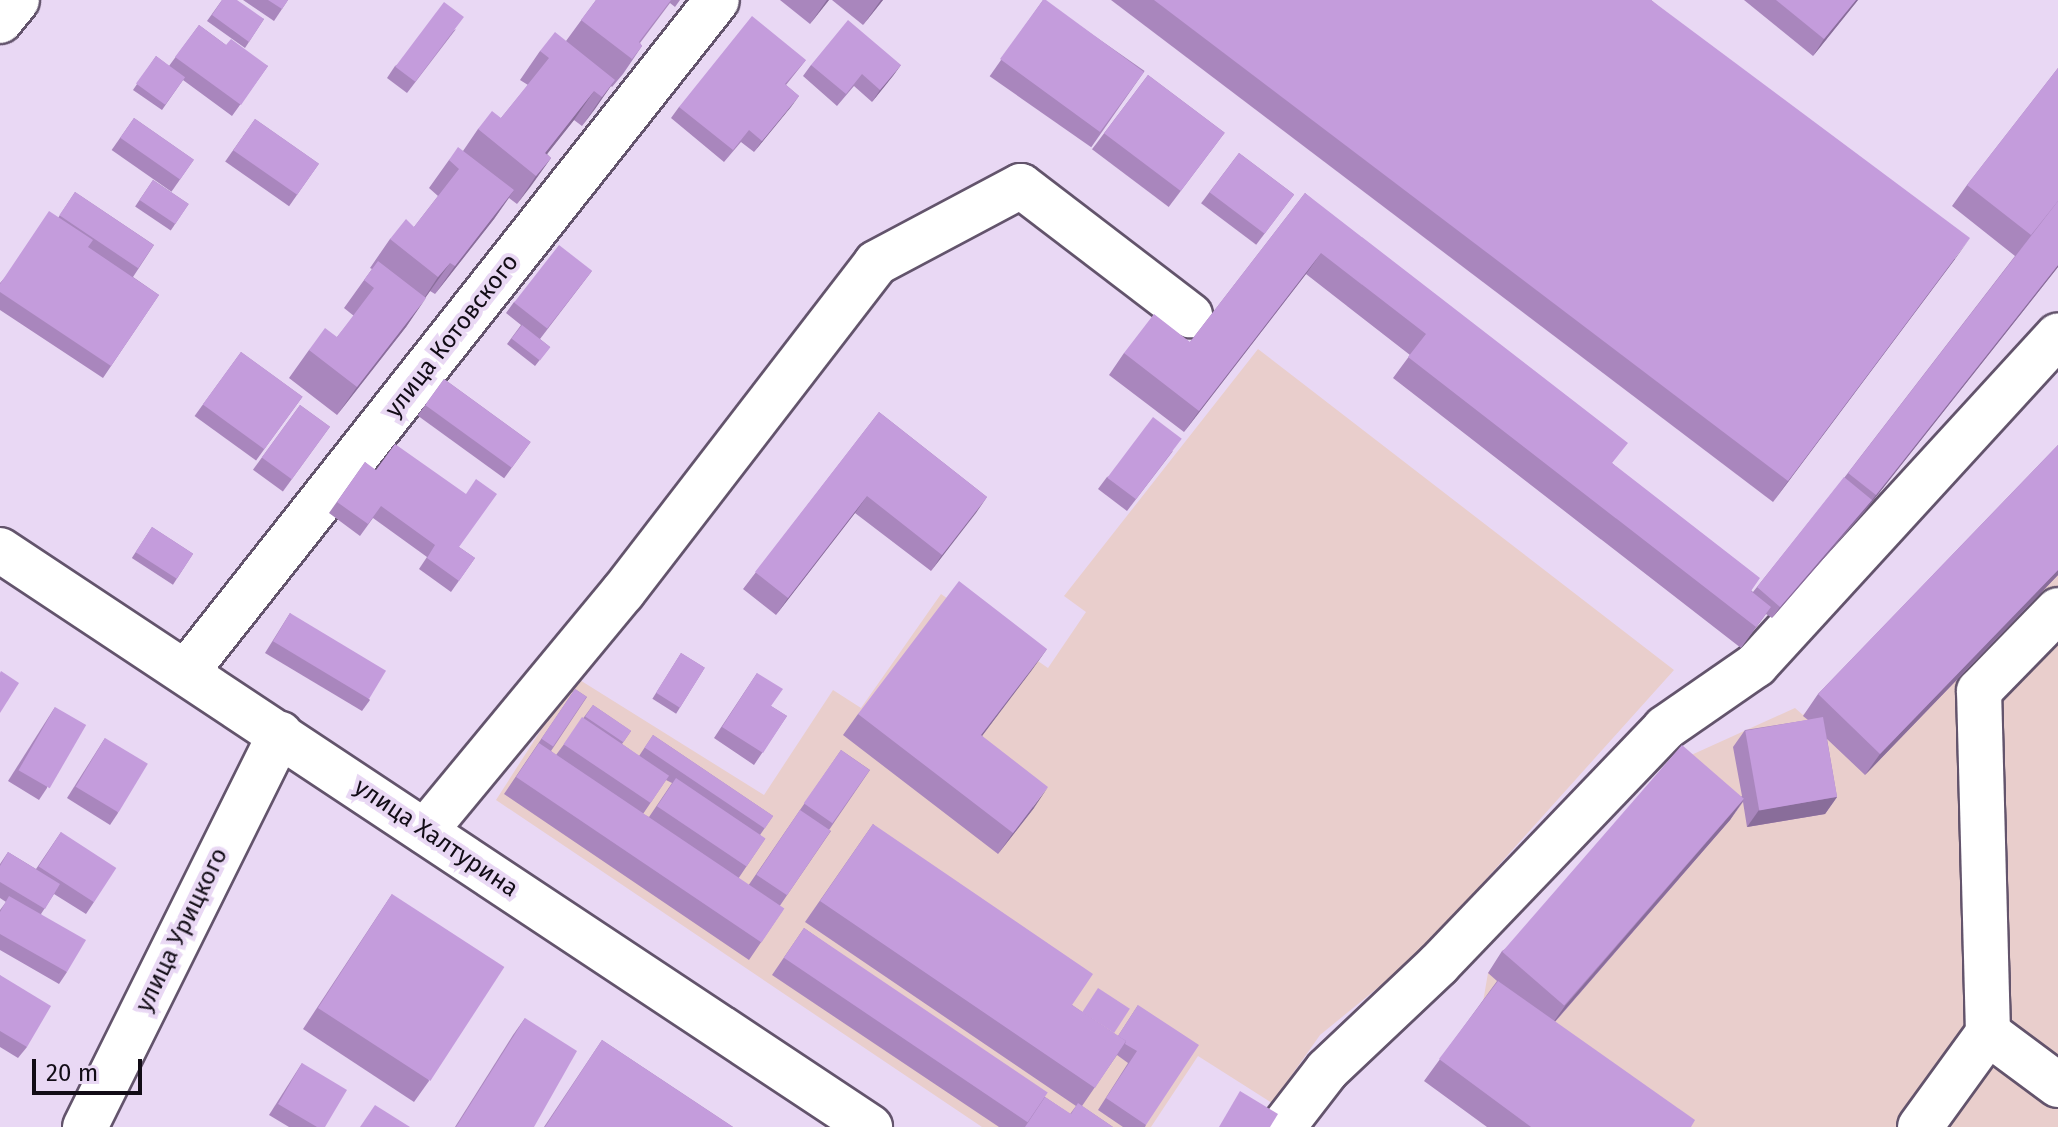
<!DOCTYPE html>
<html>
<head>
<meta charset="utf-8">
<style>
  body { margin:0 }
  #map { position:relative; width:2058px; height:1127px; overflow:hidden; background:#e9d8f4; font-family:"Fira Sans",sans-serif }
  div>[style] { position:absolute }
  .commercial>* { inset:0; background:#e9cecc }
  .roads { filter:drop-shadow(2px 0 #63546c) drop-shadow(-2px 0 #63546c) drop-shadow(0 2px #63546c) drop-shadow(0 -2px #63546c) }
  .minor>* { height:44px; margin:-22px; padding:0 22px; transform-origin:22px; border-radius:22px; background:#fff }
  .wall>* { inset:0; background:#a986bd; transform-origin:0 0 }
  .shaded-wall>* { inset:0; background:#896d9a }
  .building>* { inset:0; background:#c49cdc; transform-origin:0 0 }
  span { translate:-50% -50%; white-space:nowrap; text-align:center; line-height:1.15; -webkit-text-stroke:8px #e9d8f4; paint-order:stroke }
  .street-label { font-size:24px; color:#120c16 }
  .scale { position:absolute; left:32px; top:1059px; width:110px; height:36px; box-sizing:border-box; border:4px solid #120c16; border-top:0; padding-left:10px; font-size:24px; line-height:28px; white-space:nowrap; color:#120c16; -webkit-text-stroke:6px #e9d8f4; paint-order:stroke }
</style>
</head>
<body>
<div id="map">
  <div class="commercial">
    <i style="clip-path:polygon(1258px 349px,1674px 670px,1418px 955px,1320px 1035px,1272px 1103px,1198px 1056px,1151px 1127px,982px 1127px,496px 800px,575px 677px,764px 795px,833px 690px,861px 708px,941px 594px,1048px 668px,1086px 612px,1064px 596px)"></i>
    <i style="clip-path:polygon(2058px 451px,2058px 1127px,1660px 1127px,1483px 1002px,1488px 973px,1667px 766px,1795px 708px,1803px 715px)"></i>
  </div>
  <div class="roads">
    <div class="minor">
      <i style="left:0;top:21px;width:27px;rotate:-51deg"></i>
      <i style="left:0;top:550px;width:1044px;rotate:33.55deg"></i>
      <i style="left:186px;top:672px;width:856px;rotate:-51.68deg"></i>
      <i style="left:425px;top:831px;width:310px;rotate:-50.4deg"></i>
      <i style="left:623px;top:592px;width:415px;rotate:-52.4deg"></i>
      <i style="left:876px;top:263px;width:164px;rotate:-28deg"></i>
      <i style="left:1021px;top:186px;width:213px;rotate:37.4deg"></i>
      <i style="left:1988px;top:1033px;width:87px;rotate:36.6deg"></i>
      <i style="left:85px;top:1127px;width:439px;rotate:-63.6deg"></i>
      <i style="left:1283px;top:1127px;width:72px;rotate:-52.3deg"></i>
      <i style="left:1327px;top:1070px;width:154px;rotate:-43.4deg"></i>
      <i style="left:1439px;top:964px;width:327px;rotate:-46.2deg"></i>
      <i style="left:1665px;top:728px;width:111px;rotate:-34.7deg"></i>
      <i style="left:1756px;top:665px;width:447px;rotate:-47.5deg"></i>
      <i style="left:1920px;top:1127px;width:116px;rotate:-54.1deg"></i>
      <i style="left:1988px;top:1033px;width:342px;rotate:-91.5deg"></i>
      <i style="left:1979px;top:691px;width:113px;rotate:-45.7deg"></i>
    </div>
  </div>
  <div class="wall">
    <i style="clip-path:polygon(222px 0,264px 19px,245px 48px,207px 21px)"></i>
    <i style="clip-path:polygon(243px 0,288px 0,274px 21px)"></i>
    <i style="clip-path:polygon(596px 0,680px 0,675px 7px,670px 3px,640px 43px,642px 46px,623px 74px,612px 87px,611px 86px,582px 126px,574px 120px,547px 154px,551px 158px,517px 204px,509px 198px,494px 219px,435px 294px,430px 291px,406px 327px,337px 415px,289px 378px,309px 350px,337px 337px,354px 316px,344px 308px,372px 269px,370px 268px,390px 239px,414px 227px,438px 196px,429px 188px,449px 160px,463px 151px,478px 129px,501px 118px,528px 85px,520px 80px,540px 51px,566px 41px)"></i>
    <i style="clip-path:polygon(780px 0,829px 0,810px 24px)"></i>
    <i style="clip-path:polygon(832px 0,883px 0,863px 25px)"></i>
    <i style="left:1043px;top:0;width:124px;height:93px;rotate:35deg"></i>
    <i style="clip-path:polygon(1111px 0,1651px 0,1955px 259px,1773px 502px)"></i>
    <i style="clip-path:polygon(1744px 0,1858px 0,1813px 56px)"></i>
    <i style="clip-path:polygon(199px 25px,226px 45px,268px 66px,232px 116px,183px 80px,162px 110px,133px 90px,156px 56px,169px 66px)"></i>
    <i style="clip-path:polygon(456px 29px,407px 93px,387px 78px,395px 66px)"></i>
    <i style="clip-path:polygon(806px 60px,786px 85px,799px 96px,754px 152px,741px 142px,724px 162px,671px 118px,679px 107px)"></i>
    <i style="clip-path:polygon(811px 65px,901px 65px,872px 102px,854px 86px,837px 106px,803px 76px)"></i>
    <i style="clip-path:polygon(2058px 68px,2058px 267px,1864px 512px,1772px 618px,1766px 614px,1741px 648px,1393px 378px,1410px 355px,1306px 274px,1184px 432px,1109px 375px,1124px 353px,1190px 342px,1305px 193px,1613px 464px,1753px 592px,1844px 478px,2015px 256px,1952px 206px,1967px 185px)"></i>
    <i style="left:1148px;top:75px;width:96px;height:93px;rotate:37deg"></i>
    <i style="left:134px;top:118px;width:73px;height:39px;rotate:35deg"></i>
    <i style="left:255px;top:119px;width:78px;height:52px;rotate:35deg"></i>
    <i style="left:1239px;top:153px;width:69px;height:63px;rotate:37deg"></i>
    <i style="left:153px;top:180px;width:43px;height:32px;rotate:34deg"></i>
    <i style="clip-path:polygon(75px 192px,154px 245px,133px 277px,159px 295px,103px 378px,0 310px,0 283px,58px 218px)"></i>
    <i style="clip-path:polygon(592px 271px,540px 339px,550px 347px,535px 366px,507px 344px,521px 325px,506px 313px,514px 302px)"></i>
    <i style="left:241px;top:352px;width:76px;height:79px;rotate:36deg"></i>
    <i style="left:444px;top:379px;width:107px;height:45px;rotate:36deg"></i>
    <i style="left:300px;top:405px;width:37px;height:80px;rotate:36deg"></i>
    <i style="clip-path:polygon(879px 412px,987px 497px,931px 571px,855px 513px,776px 615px,743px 589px)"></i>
    <i style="clip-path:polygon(2058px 445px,2058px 575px,1865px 775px,1827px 739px,1837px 797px,1825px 814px,1747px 827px,1743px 802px,1730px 820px,1555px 1022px,1691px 1127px,1487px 1127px,1424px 1081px,1497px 981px,1488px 973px,1502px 951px,1742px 796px,1733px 747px,1745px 730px,1808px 720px,1803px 716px,1818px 694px)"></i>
    <i style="clip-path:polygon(1173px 451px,1127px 511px,1098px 489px,1107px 477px)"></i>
    <i style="clip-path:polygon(365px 462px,459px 547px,475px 558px,451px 592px,419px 569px,427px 557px,373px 518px,360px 536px,329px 513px)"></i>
    <i style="left:152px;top:527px;width:49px;height:37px;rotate:33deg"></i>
    <i style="clip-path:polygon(290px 613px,370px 700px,362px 711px,265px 653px)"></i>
    <i style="clip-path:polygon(1047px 649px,982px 736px,1034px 808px,998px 854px,843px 735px,858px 714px)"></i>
    <i style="left:681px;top:653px;width:28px;height:54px;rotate:32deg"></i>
    <i style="clip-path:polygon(757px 673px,771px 706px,787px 716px,754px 765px,714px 738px)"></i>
    <i style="clip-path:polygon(evenodd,575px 689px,587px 697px,551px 751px,556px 755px,593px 705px,631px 731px,622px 744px,639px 756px,653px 735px,773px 816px,760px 835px,765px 839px,738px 879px,748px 886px,841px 750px,870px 770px,829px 830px,831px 831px,779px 907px,783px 910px,749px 960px,504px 794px,575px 689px,666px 780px,672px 783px,649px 817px,643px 814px,666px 780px)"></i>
    <i style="clip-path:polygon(55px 707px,47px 788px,39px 800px,8px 781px)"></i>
    <i style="clip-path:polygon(105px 738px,118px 813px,110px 825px,67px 798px)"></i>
    <i style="clip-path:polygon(873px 824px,1072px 1005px,1118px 1036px,1138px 1005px,1146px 1125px,1145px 1127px,1123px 1127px,1098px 1110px,1128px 1063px,1117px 1055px,1082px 1106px,1113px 1127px,999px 1127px,772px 975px,804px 928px,1045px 1097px,1070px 1114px,1076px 1106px,805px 922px)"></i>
    <i style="clip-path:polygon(61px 832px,94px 902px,86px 914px,54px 894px,41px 914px,67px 972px,59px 984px,0 950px,0 910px,6px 902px,0 898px,0 864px,8px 852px,36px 869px)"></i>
    <i style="clip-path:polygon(392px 894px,429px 1081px,414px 1102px,303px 1029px)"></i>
    <i style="clip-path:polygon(0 975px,27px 1047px,18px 1058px,0 1047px)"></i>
    <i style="clip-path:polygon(525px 1018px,534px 1127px,455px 1127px,513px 1035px)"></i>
    <i style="clip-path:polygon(602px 1040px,733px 1127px,544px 1127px)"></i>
    <i style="clip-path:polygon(302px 1063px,325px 1127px,289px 1127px,269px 1115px)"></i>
  </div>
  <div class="shaded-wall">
    <i style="clip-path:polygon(827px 0,829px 0,810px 24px)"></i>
    <i style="clip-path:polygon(881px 0,883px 0,863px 25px)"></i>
    <i style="clip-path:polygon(1856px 0,1858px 0,1813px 56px,1824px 39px)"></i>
    <i style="clip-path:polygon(901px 65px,893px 76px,872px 102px,880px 90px)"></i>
    <i style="clip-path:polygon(615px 80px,595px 109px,582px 126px,602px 97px)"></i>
    <i style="clip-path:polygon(594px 91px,574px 120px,532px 173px,545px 153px)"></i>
    <i style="clip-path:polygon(799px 96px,791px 107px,754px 152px,762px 141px)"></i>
    <i style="clip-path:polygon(551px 158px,531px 186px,517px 204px,536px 176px)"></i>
    <i style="clip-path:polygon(514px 190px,494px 219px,435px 294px,455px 266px)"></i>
    <i style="clip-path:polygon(1970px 238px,1955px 259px,1773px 502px,1788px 481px)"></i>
    <i style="clip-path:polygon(1321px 253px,1306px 274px,1184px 432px,1199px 411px)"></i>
    <i style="clip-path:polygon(450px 263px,430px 291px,419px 306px,438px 277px)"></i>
    <i style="clip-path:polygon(2058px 265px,2058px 267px,1864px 512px,1772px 618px,1780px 607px,1872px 500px)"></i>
    <i style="clip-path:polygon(426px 298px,406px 327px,337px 415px,357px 387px)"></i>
    <i style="clip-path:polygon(867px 496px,855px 513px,776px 615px,788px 598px)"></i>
    <i style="clip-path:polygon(987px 497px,976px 513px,931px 571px,942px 555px)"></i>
    <i style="clip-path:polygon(2058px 570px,2058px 575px,1865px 775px,1880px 754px)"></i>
    <i style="clip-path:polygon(1047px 649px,1032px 670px,966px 757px,981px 735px)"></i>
    <i style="clip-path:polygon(1048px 787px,1034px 808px,998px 854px,1013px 833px)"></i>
    <i style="clip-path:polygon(1837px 797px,1825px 814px,1747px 827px,1759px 810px)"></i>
    <i style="clip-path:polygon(1744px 799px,1730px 820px,1550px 1027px,1565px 1006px)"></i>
  </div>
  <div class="building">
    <i style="clip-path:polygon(222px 0,237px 0,264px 19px,249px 42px,212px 15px)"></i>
    <i style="clip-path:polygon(268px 0,288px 0,282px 9px)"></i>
    <i style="clip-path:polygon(596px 0,671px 0,639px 42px,642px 46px,632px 59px,581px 20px)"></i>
    <i style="clip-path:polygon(1043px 0,1046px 0,1144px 72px,1100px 132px,1000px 59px)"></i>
    <i style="clip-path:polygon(1154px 0,1651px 0,1970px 238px,1788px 481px)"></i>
    <i style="clip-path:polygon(1776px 0,1856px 0,1824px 39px)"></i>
    <i style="left:444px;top:2px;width:25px;height:81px;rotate:37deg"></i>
    <i style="clip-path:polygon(752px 16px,806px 60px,785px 84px,799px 96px,762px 141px,749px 130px,733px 150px,679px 107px)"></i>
    <i style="clip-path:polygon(848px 20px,901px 65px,880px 90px,862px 74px,846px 94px,811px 65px)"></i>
    <i style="clip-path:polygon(199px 25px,226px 45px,231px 39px,268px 66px,241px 105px,175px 57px)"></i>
    <i style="clip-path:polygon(555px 32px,615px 80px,602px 97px,594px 91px,545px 153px,551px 158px,536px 176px,478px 129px,492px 111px,501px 118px,549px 58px,540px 51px)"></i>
    <i style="left:156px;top:56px;width:36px;height:34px;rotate:36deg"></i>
    <i style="clip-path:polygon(2058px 68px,2058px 201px,2031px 235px,1967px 185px)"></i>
    <i style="left:1148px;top:75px;width:96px;height:73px;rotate:37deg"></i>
    <i style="left:134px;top:118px;width:73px;height:24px;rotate:35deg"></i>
    <i style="left:255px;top:119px;width:78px;height:38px;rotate:35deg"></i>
    <i style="clip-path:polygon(458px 147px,514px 190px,455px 266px,450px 263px,438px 277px,390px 239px,406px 219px,414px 227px,459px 169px,449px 160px)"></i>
    <i style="left:1239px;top:153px;width:69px;height:49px;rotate:37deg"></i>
    <i style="left:153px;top:180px;width:43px;height:24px;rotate:34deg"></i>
    <i style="left:75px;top:192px;width:95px;height:28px;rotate:34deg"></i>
    <i style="clip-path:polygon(1305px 193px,1628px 443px,1612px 463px,1760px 578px,1751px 591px,1771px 607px,1756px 627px,1408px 357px,1426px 334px,1321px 253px,1199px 411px,1124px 353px,1154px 314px,1190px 342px)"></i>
    <i style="clip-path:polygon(2058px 201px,2058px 265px,1876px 495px,1848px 473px)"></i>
    <i style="clip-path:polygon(49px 211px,93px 240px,88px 247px,159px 295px,111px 366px,0 292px,0 284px)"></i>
    <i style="left:559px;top:245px;width:42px;height:73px;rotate:38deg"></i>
    <i style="clip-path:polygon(378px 261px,426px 298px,357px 387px,309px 350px,325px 328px,337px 337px,374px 288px,364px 280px)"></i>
    <i style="left:522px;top:325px;width:36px;height:17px;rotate:38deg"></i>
    <i style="left:241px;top:352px;width:76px;height:65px;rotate:36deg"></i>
    <i style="left:444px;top:379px;width:107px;height:32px;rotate:36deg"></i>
    <i style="left:300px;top:405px;width:37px;height:65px;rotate:36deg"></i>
    <i style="clip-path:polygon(879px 412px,987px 497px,942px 555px,867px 496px,788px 598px,755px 572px)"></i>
    <i style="left:1153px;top:417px;width:36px;height:76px;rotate:37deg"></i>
    <i style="clip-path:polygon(395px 444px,466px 494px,476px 479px,497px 494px,459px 547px,475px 558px,459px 581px,427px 558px,435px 545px,381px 506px,368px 524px,337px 502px,365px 462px,376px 470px)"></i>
    <i style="clip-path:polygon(2058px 445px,2058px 570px,1880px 754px,1818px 694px)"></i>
    <i style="clip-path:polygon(1844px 477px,1872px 500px,1780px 607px,1757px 587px)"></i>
    <i style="left:152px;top:527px;width:49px;height:30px;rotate:33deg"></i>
    <i style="clip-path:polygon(959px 581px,1047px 649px,981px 735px,1048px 787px,1013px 833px,858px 714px)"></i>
    <i style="left:290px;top:613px;width:112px;height:33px;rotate:31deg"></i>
    <i style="left:681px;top:653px;width:28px;height:47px;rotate:32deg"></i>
    <i style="clip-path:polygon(1px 671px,19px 683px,0 713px,0 673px)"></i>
    <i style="clip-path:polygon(757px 673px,783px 689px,771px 706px,787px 716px,763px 753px,722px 727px)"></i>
    <i style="left:575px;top:689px;width:14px;height:60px;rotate:34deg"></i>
    <i style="left:593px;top:705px;width:46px;height:14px;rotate:34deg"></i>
    <i style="left:55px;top:707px;width:36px;height:73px;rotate:30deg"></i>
    <i style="left:582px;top:717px;width:105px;height:33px;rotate:34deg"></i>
    <i style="left:1823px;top:717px;width:81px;height:79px;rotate:80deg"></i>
    <i style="left:653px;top:735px;width:145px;height:15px;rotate:34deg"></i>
    <i style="left:105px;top:738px;width:50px;height:57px;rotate:31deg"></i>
    <i style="left:539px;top:743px;width:296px;height:41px;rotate:34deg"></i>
    <i style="left:1682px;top:745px;width:82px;height:274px;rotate:41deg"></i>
    <i style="left:841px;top:750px;width:35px;height:65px;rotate:35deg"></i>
    <i style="left:676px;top:778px;width:108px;height:34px;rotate:34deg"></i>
    <i style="left:800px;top:810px;width:37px;height:78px;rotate:34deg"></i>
    <i style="clip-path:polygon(873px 824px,1093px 974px,1072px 1005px,1126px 1041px,1095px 1088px,820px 901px)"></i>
    <i style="left:61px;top:832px;width:66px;height:41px;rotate:33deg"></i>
    <i style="clip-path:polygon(8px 852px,60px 884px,45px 909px,0 882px,0 866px)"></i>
    <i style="left:392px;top:894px;width:134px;height:136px;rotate:33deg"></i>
    <i style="clip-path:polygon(9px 896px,86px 940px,67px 972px,0 934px,0 912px)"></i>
    <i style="left:804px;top:928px;width:294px;height:36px;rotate:34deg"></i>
    <i style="clip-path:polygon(0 975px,51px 1006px,27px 1047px,0 1031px)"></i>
    <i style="clip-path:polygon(1498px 981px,1695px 1120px,1691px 1127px,1531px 1127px,1439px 1059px)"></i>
    <i style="left:1098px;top:988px;width:38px;height:29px;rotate:33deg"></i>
    <i style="clip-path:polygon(1138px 1005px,1199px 1045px,1146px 1125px,1106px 1098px,1137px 1051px,1125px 1044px,1126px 1041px,1118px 1036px)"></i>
    <i style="clip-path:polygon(525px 1018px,577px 1051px,534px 1127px,456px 1127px)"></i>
    <i style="clip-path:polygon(602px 1040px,733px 1127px,545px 1127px)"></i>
    <i style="clip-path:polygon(302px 1063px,347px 1090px,325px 1127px,317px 1127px,278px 1104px)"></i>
    <i style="clip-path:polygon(1240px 1091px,1278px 1114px,1270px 1127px,1219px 1127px)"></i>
    <i style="clip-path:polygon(1045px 1097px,1071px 1114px,1078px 1103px,1113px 1127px,1025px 1127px)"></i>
    <i style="clip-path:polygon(375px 1105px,410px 1127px,360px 1127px)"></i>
  </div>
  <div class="street-label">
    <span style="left:452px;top:336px;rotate:-52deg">улица Котовского</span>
    <span style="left:436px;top:838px;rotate:34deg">улица Халтурина</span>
    <span style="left:182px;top:930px;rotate:-64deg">улица Урицкого</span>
  </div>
  <div class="scale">20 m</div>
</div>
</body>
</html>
